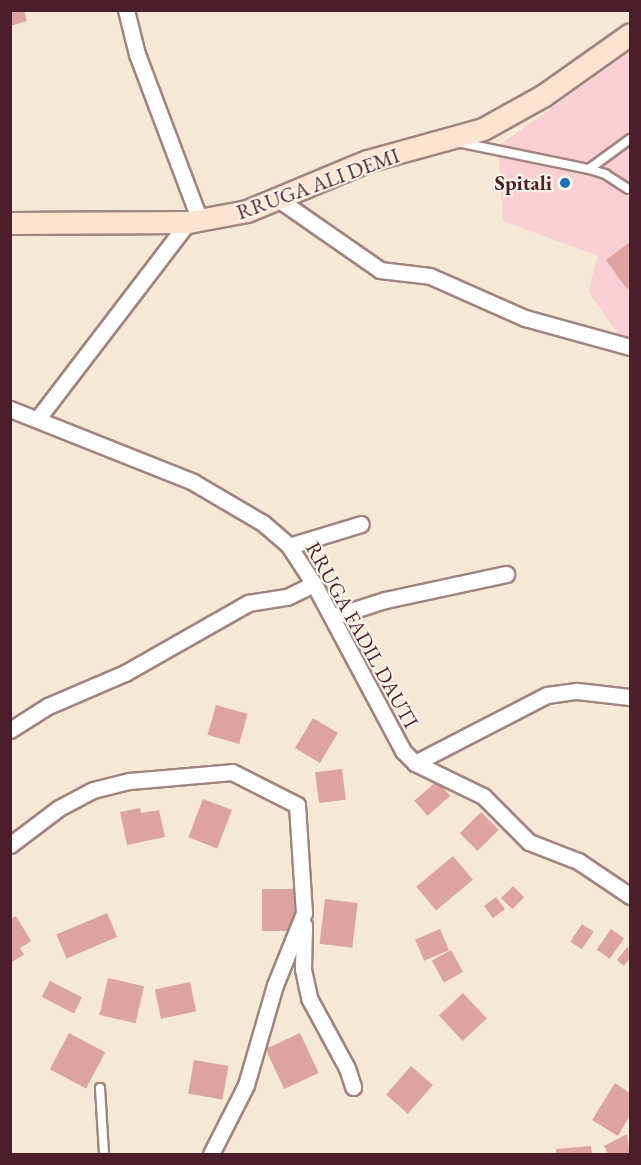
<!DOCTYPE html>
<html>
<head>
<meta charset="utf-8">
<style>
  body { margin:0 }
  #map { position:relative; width:641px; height:1165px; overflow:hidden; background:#f5e9d5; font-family:"EB Garamond",serif }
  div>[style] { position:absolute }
  .built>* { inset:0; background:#f7cfd4 }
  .building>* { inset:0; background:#dda3a0; transform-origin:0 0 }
  .roads { filter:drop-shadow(2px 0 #a08480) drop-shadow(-2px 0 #a08480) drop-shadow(0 2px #a08480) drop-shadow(0 -2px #a08480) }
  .lane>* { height:8px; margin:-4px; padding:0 4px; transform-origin:4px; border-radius:4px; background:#fff }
  .street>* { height:15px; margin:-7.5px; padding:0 7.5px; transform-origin:7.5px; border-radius:7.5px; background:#fff }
  .secondary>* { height:21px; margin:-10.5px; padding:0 10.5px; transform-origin:10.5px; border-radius:10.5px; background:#fde4d1 }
  .dots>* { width:16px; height:16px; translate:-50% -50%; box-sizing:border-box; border:3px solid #f7f3e8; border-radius:50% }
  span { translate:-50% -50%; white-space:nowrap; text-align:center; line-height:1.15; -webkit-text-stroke:4.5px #f7f3e8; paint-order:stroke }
  .poi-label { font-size:21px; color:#4a1f2b; font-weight:700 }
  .right { translate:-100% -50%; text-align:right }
  .street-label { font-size:21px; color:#4a1f2b }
  .frame { position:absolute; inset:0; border:12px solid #4a1f2b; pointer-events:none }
</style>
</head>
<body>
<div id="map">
  <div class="built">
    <i style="clip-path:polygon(630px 52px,630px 334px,622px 340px,588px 291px,598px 256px,503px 221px,498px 146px)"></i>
  </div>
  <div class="building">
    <i style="clip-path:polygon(10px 10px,24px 10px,27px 21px,10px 26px)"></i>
    <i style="clip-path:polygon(630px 242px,630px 287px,627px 289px,606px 260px)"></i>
    <i style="left:216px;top:705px;width:33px;height:31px;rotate:16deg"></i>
    <i style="left:313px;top:718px;width:29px;height:35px;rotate:31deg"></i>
    <i style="left:342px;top:769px;width:31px;height:27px;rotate:83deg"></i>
    <i style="left:437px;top:781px;width:20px;height:30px;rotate:49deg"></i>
    <i style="left:203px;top:799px;width:31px;height:41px;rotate:21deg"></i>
    <i style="clip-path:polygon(140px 808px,141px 813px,159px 810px,165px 837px,127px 845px,120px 812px)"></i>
    <i style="left:481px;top:812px;width:25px;height:30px;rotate:45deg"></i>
    <i style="left:453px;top:856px;width:31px;height:48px;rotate:50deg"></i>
    <i style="left:513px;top:886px;width:16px;height:17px;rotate:45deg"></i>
    <i style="left:262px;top:889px;width:32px;height:42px"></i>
    <i style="left:496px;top:897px;width:15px;height:15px;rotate:53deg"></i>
    <i style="left:325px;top:899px;width:33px;height:45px;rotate:7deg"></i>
    <i style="left:107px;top:913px;width:26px;height:55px;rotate:67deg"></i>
    <i style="clip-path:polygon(16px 916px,31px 941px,20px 948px,24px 955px,10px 963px,10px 919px)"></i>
    <i style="left:582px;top:924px;width:14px;height:21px;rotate:34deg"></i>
    <i style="left:440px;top:929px;width:23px;height:27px;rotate:67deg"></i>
    <i style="left:611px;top:929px;width:16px;height:25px;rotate:35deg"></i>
    <i style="clip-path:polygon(628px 946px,630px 958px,624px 966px,617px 960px)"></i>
    <i style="left:451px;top:950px;width:25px;height:22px;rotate:61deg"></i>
    <i style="left:108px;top:978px;width:37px;height:38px;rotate:13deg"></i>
    <i style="left:50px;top:981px;width:36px;height:18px;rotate:27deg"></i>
    <i style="left:190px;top:982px;width:30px;height:36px;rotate:78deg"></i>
    <i style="left:463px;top:993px;width:35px;height:33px;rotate:47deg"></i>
    <i style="left:69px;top:1033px;width:41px;height:41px;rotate:28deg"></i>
    <i style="left:300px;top:1033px;width:44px;height:38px;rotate:65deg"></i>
    <i style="left:194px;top:1060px;width:35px;height:34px;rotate:10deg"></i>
    <i style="left:411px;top:1066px;width:29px;height:38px;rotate:41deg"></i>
    <i style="clip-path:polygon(615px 1083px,630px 1093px,630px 1115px,618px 1136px,592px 1120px)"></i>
    <i style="clip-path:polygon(627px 1134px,630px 1154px,608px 1154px,604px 1146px)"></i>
    <i style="clip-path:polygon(591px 1146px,592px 1154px,556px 1154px,556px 1149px)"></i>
  </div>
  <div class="roads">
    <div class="lane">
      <i style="left:457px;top:142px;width:135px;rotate:11.6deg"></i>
      <i style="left:589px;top:169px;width:17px;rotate:17deg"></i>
      <i style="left:605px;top:174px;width:27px;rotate:33deg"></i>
      <i style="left:589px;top:169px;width:51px;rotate:-36.2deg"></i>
      <i style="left:100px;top:1088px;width:66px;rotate:86.5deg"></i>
    </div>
    <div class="street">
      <i style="left:126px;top:10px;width:45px;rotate:76deg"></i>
      <i style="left:137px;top:54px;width:178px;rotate:69.3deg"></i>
      <i style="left:278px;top:199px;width:124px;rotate:34.8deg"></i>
      <i style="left:380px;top:270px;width:50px;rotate:6.8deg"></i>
      <i style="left:430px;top:276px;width:104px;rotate:23.9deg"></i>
      <i style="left:525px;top:318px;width:109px;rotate:15.4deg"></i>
      <i style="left:10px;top:409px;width:197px;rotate:21.7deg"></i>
      <i style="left:193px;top:482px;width:81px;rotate:30.4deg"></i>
      <i style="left:263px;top:523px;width:35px;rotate:41deg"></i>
      <i style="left:289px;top:546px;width:45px;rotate:56.7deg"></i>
      <i style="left:314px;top:584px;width:189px;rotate:61.9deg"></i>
      <i style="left:403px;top:751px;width:17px;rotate:45deg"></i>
      <i style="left:415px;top:763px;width:76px;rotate:25.9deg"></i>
      <i style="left:483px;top:796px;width:65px;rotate:45deg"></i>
      <i style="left:529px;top:842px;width:53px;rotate:21.2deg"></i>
      <i style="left:578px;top:861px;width:63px;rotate:33.9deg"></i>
      <i style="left:39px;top:417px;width:245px;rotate:-52.6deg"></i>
      <i style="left:289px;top:546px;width:75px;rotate:-17deg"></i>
      <i style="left:332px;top:617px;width:56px;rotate:-17.8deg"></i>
      <i style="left:385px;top:600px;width:124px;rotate:-12.1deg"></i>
      <i style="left:10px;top:730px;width:45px;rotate:-32.3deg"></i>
      <i style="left:48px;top:706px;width:84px;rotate:-23.2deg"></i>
      <i style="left:125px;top:673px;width:142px;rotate:-29.6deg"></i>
      <i style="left:248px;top:603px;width:39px;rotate:-9deg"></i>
      <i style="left:287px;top:597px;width:30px;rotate:-26deg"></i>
      <i style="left:415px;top:763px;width:148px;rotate:-27.3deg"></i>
      <i style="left:547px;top:695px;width:30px;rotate:-8deg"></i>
      <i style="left:577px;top:691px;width:53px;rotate:6.5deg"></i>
      <i style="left:10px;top:845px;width:61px;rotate:-37.1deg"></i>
      <i style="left:59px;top:808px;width:38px;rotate:-28deg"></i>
      <i style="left:93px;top:790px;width:38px;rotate:-14deg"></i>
      <i style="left:130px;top:781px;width:102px;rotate:-5deg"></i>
      <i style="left:232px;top:772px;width:73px;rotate:26.9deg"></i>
      <i style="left:297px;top:805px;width:108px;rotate:86.3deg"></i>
      <i style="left:304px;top:913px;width:78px;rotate:111.9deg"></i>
      <i style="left:275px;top:985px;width:104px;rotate:106.2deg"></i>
      <i style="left:246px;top:1085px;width:77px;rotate:116.9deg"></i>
      <i style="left:304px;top:925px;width:44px;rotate:91.3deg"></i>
      <i style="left:303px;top:969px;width:30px;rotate:78deg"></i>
      <i style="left:309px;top:998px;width:80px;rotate:61.5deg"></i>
      <i style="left:347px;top:1068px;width:20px;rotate:72deg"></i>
    </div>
    <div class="secondary">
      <i style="left:10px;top:223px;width:178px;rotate:-0.3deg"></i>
      <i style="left:188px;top:222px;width:60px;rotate:-10.6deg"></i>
      <i style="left:247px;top:211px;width:130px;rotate:-22.6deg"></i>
      <i style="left:367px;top:161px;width:120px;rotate:-15.4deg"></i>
      <i style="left:483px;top:129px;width:70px;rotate:-29.1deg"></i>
      <i style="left:544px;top:95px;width:105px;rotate:-35.3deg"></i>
    </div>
  </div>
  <div class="dots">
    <i style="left:565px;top:183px;background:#1f6fb2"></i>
  </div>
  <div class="poi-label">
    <span class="right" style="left:552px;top:183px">Spitali</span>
  </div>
  <div class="street-label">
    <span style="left:318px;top:184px;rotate:-20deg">RRUGA ALI DEMI</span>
    <span style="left:362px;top:635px;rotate:61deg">RRUGA FADIL DAUTI</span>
  </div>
  <div class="frame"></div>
</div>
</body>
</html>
